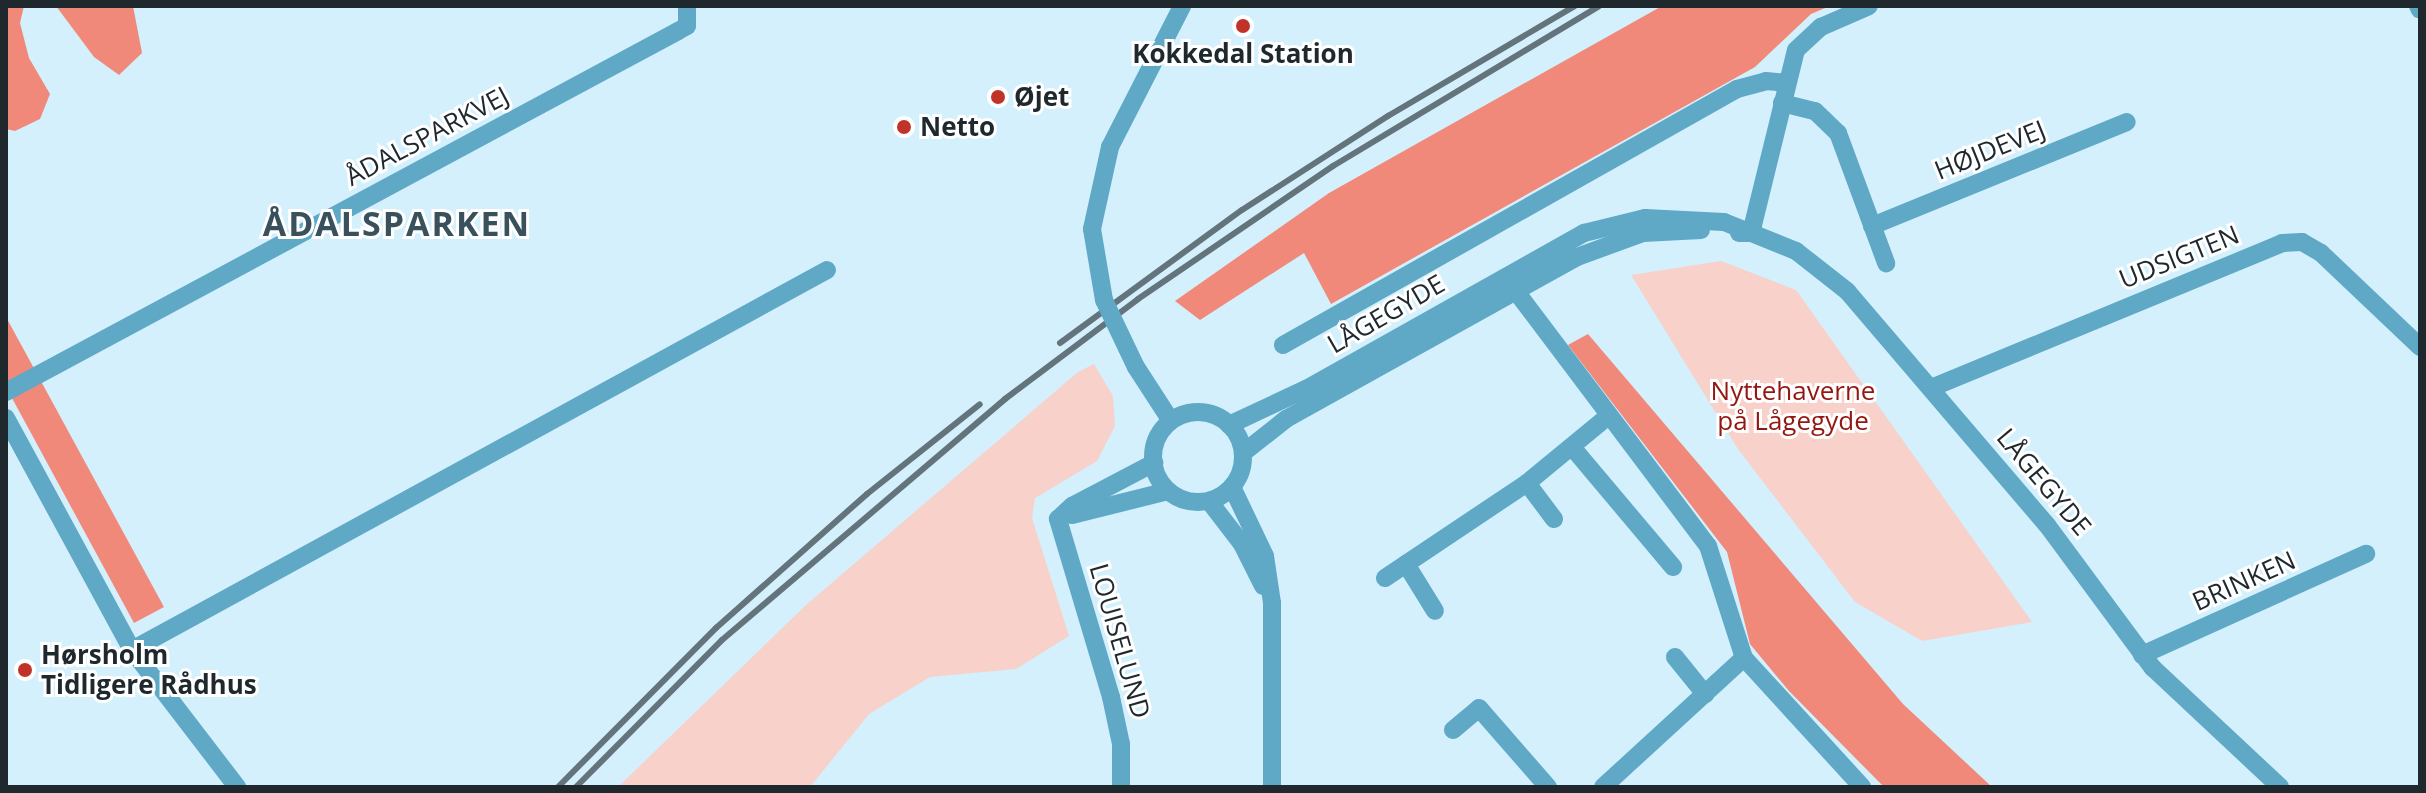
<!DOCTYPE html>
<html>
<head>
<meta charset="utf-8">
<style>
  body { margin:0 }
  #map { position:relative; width:2426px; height:793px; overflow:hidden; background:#d3f0fc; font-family:"Open Sans",sans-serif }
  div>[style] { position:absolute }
  .green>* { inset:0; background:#f7d1ca }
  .forest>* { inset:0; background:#f1897b }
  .minor>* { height:18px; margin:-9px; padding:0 9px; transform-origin:9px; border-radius:9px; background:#5fa8c6 }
  .minor>.ring { margin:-9px; padding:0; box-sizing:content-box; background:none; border:18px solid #5fa8c6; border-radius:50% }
  .rail>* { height:6px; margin:-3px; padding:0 3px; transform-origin:3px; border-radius:3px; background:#63747c }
  .minor-bridge>* { height:18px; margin:-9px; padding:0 9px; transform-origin:9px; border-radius:9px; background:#5fa8c6 }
  .dots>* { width:22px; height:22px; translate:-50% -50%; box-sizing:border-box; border:4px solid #fff; border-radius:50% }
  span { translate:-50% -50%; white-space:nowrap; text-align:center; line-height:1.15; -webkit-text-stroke:6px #fff; paint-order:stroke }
  .poi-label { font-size:26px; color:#1e282d; font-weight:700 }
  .left { translate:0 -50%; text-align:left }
  .street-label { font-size:26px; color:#1e282d }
  .park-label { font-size:26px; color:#931712 }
  .district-label { font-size:34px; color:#39515c; font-weight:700; letter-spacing:2px }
  .frame { position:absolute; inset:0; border:8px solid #1e282d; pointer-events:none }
</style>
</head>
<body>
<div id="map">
  <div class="green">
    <i style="clip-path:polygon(1721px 261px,1796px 290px,2032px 622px,1922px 641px,1855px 602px,1738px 449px,1631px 275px)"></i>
    <i style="clip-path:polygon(1094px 364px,1113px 396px,1115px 426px,1097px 461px,1035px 498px,1032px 518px,1069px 636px,1016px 669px,930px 677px,869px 714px,810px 787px,618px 787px,806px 605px,1078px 372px)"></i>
  </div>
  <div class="forest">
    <i style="clip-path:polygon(6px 6px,24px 6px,20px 23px,29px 58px,50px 94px,40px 119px,15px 131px,6px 129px)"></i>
    <i style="clip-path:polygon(56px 6px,133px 6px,142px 53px,119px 75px,94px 57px)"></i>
    <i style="clip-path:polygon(1662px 6px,1830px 6px,1811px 14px,1755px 67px,1331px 304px,1304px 253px,1200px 320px,1175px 301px,1329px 193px)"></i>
    <i style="clip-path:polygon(6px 317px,164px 607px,134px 623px,6px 387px)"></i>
    <i style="clip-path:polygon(1588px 334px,1903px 704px,1992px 787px,1884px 787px,1789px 691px,1750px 644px,1727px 552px,1568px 345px)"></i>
  </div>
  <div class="minor">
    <i style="left:2418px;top:6px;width:4px;rotate:63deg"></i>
    <i style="left:1782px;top:103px;width:34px;rotate:14deg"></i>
    <i style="left:1815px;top:111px;width:32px;rotate:44deg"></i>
    <i style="left:1838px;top:133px;width:139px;rotate:69.7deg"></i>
    <i style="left:1872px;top:226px;width:275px;rotate:-22.2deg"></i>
    <i style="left:1092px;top:229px;width:84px;rotate:-77.6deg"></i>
    <i style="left:1110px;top:147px;width:158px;rotate:-62.9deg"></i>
    <i style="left:1739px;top:233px;width:11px"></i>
    <i style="left:1750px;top:233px;width:9px;rotate:-69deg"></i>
    <i style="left:1753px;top:225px;width:180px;rotate:-76.2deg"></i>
    <i style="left:1796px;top:50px;width:34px;rotate:-43deg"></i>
    <i style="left:1821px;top:27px;width:52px;rotate:-23.6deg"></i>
    <i style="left:1509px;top:282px;width:331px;rotate:53deg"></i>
    <i style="left:1708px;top:546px;width:118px;rotate:72.2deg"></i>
    <i style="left:1744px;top:658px;width:175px;rotate:47.5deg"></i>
    <i style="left:1283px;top:345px;width:521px;rotate:-29.42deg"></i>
    <i style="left:1737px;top:89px;width:30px;rotate:-15deg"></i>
    <i style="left:1766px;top:81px;width:21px;rotate:5deg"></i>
    <i style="left:1136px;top:367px;width:64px;rotate:57.1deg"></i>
    <i style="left:1931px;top:388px;width:380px;rotate:-22.4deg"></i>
    <i style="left:2282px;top:243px;width:20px;rotate:-3deg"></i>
    <i style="left:2302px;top:242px;width:22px;rotate:30deg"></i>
    <i style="left:2321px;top:253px;width:137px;rotate:43.5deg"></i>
    <i style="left:6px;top:392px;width:763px;rotate:-28.24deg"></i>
    <i style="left:678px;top:31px;width:10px;rotate:-29deg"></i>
    <i style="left:687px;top:26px;width:20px;rotate:-90deg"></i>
    <i class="ring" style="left:1153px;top:412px;width:72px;height:72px"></i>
    <i style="left:6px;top:418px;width:264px;rotate:61.5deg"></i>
    <i style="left:132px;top:650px;width:173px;rotate:52.5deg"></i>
    <i style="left:1229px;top:425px;width:85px;rotate:-25.1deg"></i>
    <i style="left:1306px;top:389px;width:319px;rotate:-29.3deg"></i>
    <i style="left:1584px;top:233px;width:63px;rotate:-13.8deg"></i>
    <i style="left:1645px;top:218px;width:79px;rotate:2.9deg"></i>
    <i style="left:1724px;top:222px;width:78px;rotate:21.9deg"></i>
    <i style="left:1796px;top:251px;width:65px;rotate:38.1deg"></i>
    <i style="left:1847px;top:291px;width:308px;rotate:49.5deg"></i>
    <i style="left:2047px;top:525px;width:178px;rotate:53.5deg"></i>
    <i style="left:2153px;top:668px;width:174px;rotate:43.1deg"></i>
    <i style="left:1572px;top:447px;width:157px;rotate:49.9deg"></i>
    <i style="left:1243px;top:453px;width:55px;rotate:-38.3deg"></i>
    <i style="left:1286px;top:419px;width:333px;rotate:-29.1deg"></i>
    <i style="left:1577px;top:257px;width:70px;rotate:-20deg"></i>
    <i style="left:1643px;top:233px;width:58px;rotate:-3deg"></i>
    <i style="left:1527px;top:483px;width:45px;rotate:53.1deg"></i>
    <i style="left:1232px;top:487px;width:76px;rotate:64.4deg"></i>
    <i style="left:1265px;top:556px;width:48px;rotate:81.5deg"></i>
    <i style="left:1272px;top:603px;width:184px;rotate:90deg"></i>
    <i style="left:1209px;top:501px;width:54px;rotate:52.5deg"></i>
    <i style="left:1242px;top:544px;width:47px;rotate:63.4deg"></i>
    <i style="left:1072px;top:515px;width:99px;rotate:-14deg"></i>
    <i style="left:1406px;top:564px;width:55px;rotate:58.3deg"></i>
    <i style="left:1385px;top:578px;width:171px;rotate:-33.8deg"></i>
    <i style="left:1527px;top:483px;width:104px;rotate:-39.5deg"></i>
    <i style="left:132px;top:650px;width:792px;rotate:-28.67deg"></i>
    <i style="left:2142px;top:655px;width:246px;rotate:-24.3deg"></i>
    <i style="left:1675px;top:657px;width:48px;rotate:51deg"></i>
    <i style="left:1453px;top:730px;width:34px;rotate:-40deg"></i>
    <i style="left:1479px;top:708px;width:105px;rotate:48.9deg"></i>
    <i style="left:1121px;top:787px;width:43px;rotate:-90deg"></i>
    <i style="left:1121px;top:744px;width:48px;rotate:-102deg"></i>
    <i style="left:1111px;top:697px;width:186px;rotate:-106.6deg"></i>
    <i style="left:1058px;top:519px;width:19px;rotate:-43deg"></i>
    <i style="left:1072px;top:506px;width:93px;rotate:-27.7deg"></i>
    <i style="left:1603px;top:787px;width:191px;rotate:-42.5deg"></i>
  </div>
  <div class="rail">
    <i style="left:1060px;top:343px;width:225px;rotate:-36.2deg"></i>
    <i style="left:1242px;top:210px;width:174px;rotate:-32.8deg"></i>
    <i style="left:1388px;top:116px;width:217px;rotate:-30.5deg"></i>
    <i style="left:558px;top:787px;width:224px;rotate:-45.2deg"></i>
    <i style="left:716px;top:628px;width:202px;rotate:-41.6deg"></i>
    <i style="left:867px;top:494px;width:144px;rotate:-38.5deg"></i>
    <i style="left:576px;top:787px;width:207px;rotate:-45.2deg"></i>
    <i style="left:722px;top:640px;width:372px;rotate:-40.4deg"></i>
    <i style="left:1005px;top:399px;width:166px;rotate:-36.9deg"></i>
    <i style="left:1138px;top:299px;width:236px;rotate:-34.3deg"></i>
    <i style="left:1333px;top:166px;width:310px;rotate:-31deg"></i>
  </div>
  <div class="minor-bridge">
    <i style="left:1092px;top:229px;width:72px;rotate:80.4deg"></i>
    <i style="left:1104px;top:300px;width:74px;rotate:64.5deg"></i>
  </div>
  <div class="dots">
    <i style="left:1243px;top:26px;background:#c13329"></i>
    <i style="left:998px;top:97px;background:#c13329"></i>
    <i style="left:904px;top:127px;background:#c13329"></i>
    <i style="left:25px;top:670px;background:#c13329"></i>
  </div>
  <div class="poi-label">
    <span style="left:1243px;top:54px">Kokkedal Station</span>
    <span class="left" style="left:1014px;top:97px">Øjet</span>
    <span class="left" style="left:920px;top:127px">Netto</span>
    <span class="left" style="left:41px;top:670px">Hørsholm<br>Tidligere Rådhus</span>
  </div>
  <div class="street-label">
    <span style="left:427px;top:136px;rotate:-28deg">ÅDALSPARKVEJ</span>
    <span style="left:1990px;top:150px;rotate:-22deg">HØJDEVEJ</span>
    <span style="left:2179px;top:257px;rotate:-22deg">UDSIGTEN</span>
    <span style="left:1386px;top:314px;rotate:-30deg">LÅGEGYDE</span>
    <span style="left:2044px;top:482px;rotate:50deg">LÅGEGYDE</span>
    <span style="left:2244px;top:581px;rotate:-24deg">BRINKEN</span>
    <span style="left:1120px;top:641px;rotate:74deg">LOUISELUND</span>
  </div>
  <div class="park-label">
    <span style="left:1793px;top:406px">Nyttehaverne<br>på Lågegyde</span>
  </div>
  <div class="district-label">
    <span style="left:397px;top:224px">ÅDALSPARKEN</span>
  </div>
  <div class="frame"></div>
</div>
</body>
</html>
